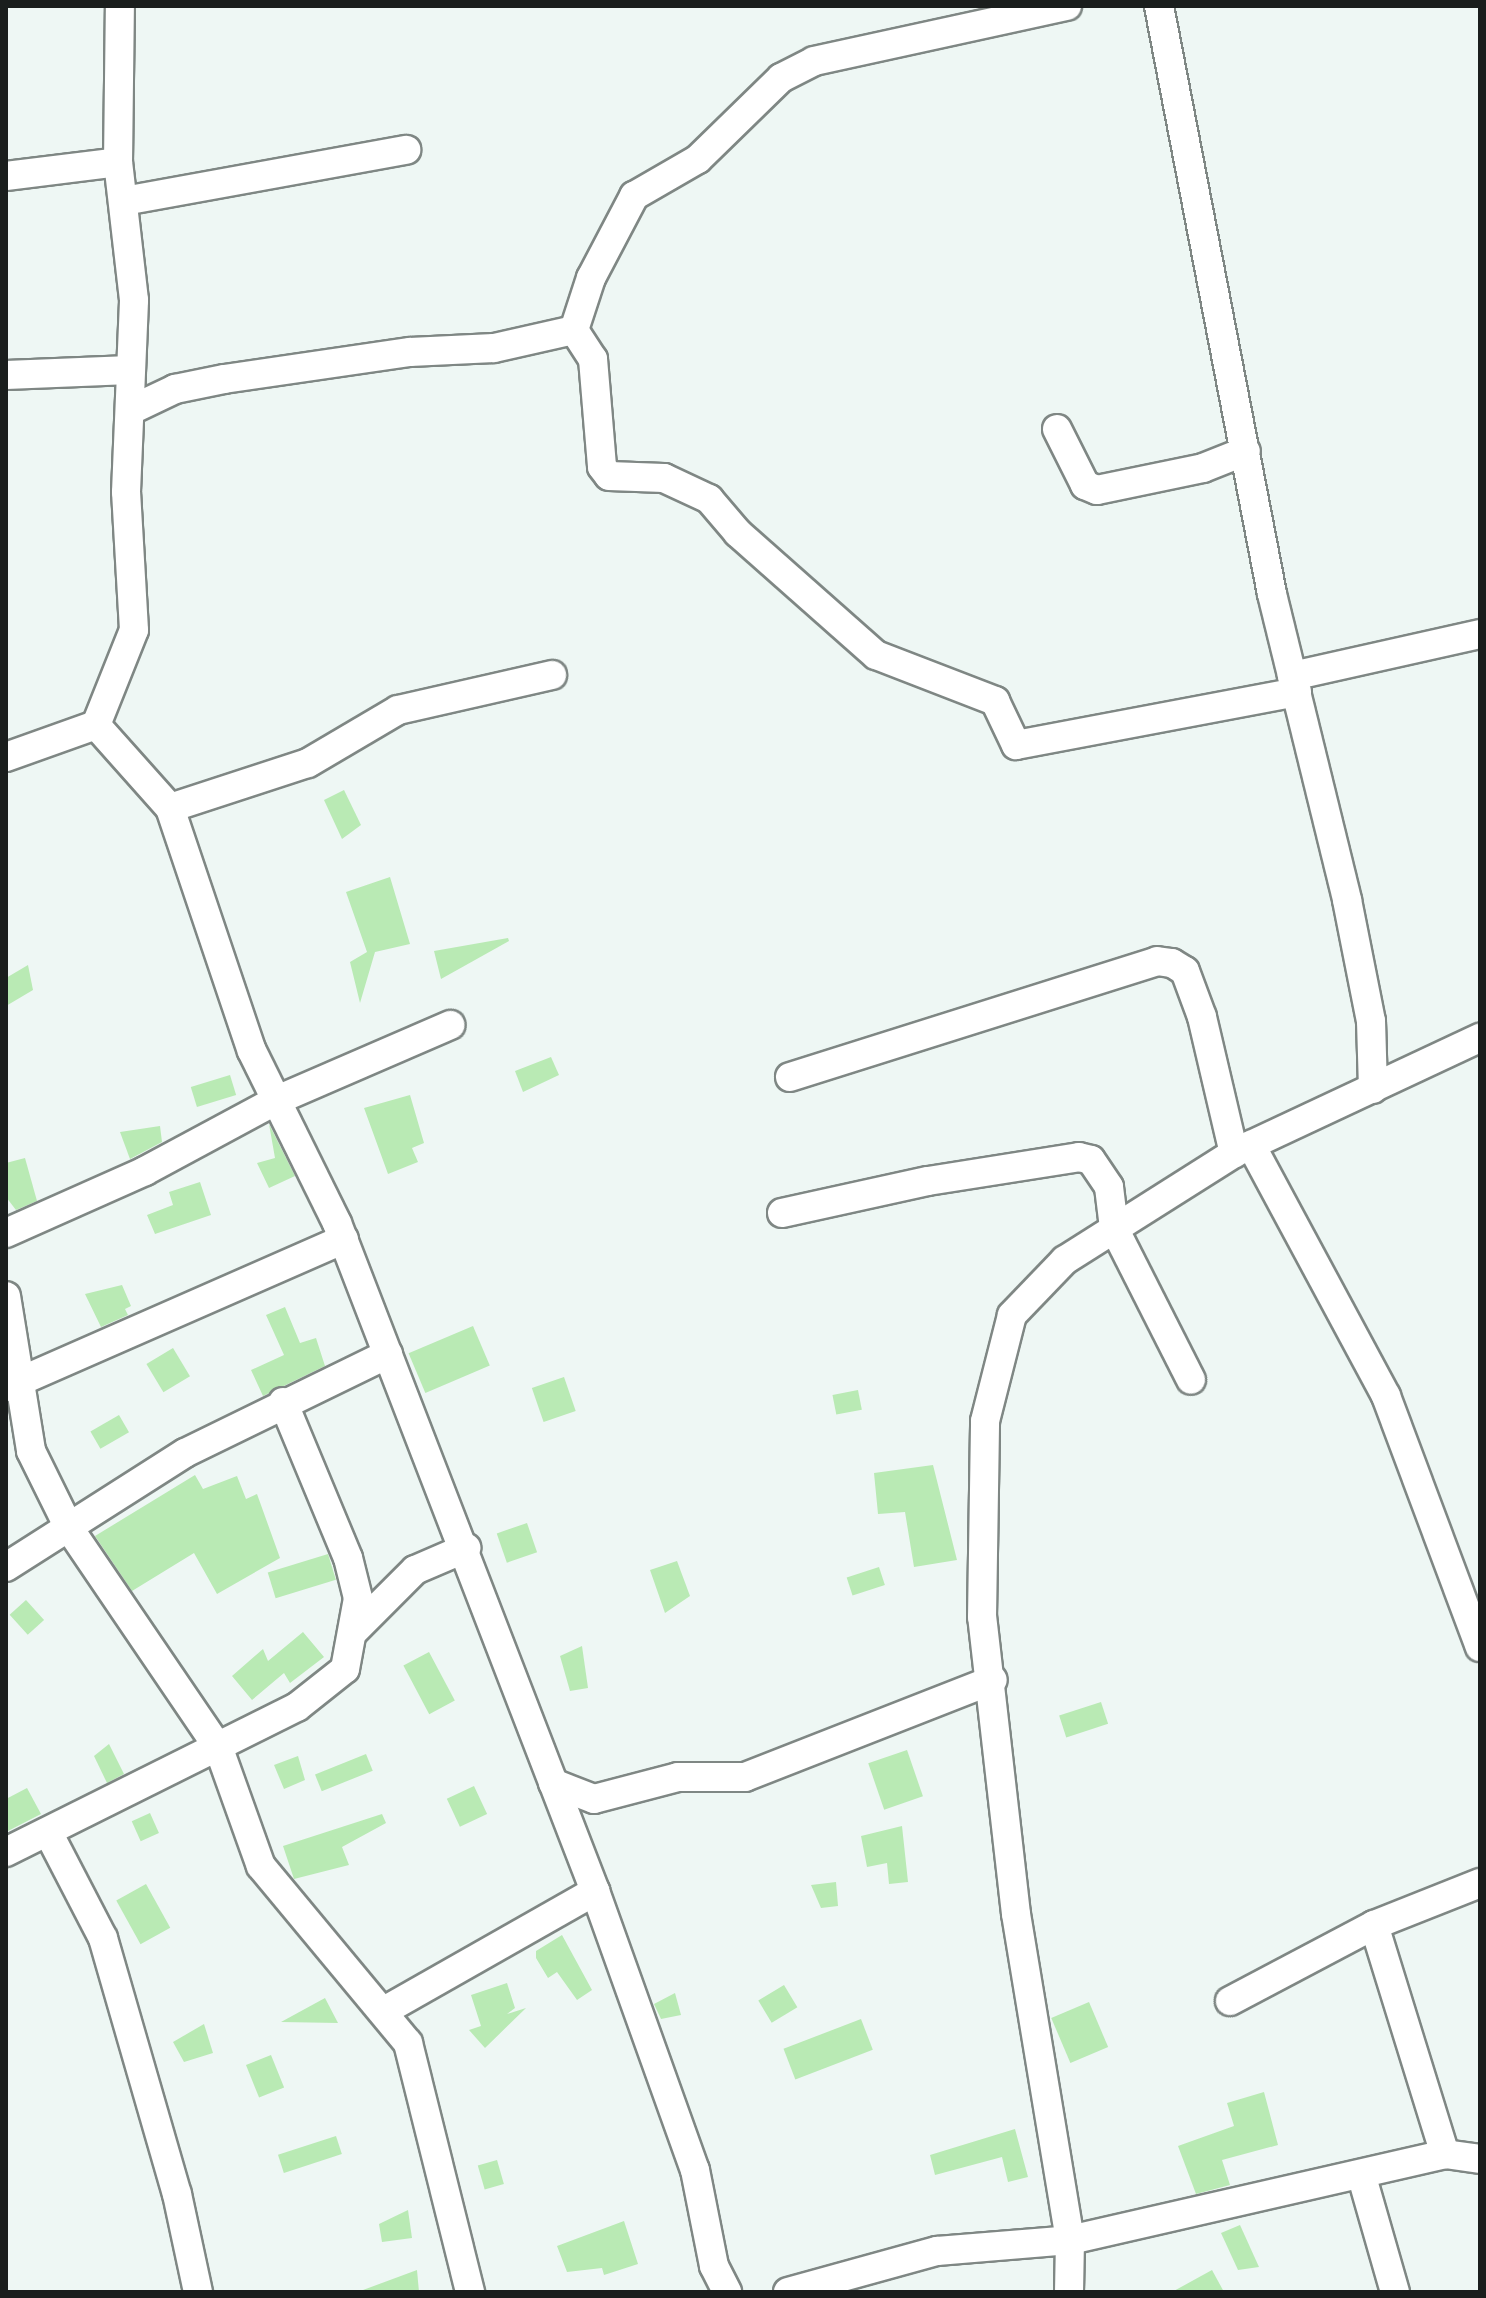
<!DOCTYPE html>
<html>
<head>
<meta charset="utf-8">
<style>
  body { margin:0 }
  #map { position:relative; width:1486px; height:2298px; overflow:hidden; background:#eef7f4; font-family:Spectral,serif }
  div>[style] { position:absolute }
  .building>* { inset:0; background:#b9eab4; transform-origin:0 0 }
  .roads { filter:drop-shadow(2px 0 #7f8784) drop-shadow(-2px 0 #7f8784) drop-shadow(0 2px #7f8784) drop-shadow(0 -2px #7f8784) }
  .minor>* { height:28px; margin:-14px; padding:0 14px; transform-origin:14px; border-radius:14px; background:#fff }
  span { translate:-50% -50%; white-space:nowrap; text-align:center; line-height:1.15; -webkit-text-stroke:6px #fff; paint-order:stroke }
  .frame { position:absolute; inset:0; border:8px solid #1a1e1d; pointer-events:none }
</style>
</head>
<body>
<div id="map">
  <div class="building">
    <i style="clip-path:polygon(344px 790px,361px 825px,342px 839px,324px 800px)"></i>
    <i style="clip-path:polygon(390px 877px,410px 944px,375px 952px,360px 1003px,350px 962px,367px 952px,346px 892px)"></i>
    <i style="clip-path:polygon(508px 938px,509px 941px,441px 979px,434px 951px)"></i>
    <i style="clip-path:polygon(28px 965px,33px 990px,6px 1006px,6px 978px)"></i>
    <i style="clip-path:polygon(551px 1057px,559px 1075px,523px 1092px,515px 1071px)"></i>
    <i style="left:230px;top:1075px;width:21px;height:41px;rotate:73deg"></i>
    <i style="clip-path:polygon(410px 1095px,424px 1143px,412px 1148px,418px 1162px,388px 1174px,364px 1108px)"></i>
    <i style="clip-path:polygon(269px 1124px,295px 1176px,269px 1188px,257px 1163px,275px 1158px)"></i>
    <i style="clip-path:polygon(160px 1126px,162px 1142px,130px 1159px,120px 1132px)"></i>
    <i style="clip-path:polygon(25px 1158px,37px 1201px,16px 1210px,6px 1197px,6px 1163px)"></i>
    <i style="clip-path:polygon(200px 1182px,211px 1215px,155px 1234px,147px 1215px,173px 1205px,169px 1192px)"></i>
    <i style="clip-path:polygon(122px 1285px,131px 1306px,125px 1309px,128px 1315px,101px 1327px,85px 1294px)"></i>
    <i style="clip-path:polygon(285px 1307px,300px 1343px,316px 1338px,325px 1366px,263px 1396px,251px 1370px,284px 1355px,266px 1315px)"></i>
    <i style="left:473px;top:1326px;width:43px;height:70px;rotate:67deg"></i>
    <i style="left:173px;top:1348px;width:33px;height:31px;rotate:59deg"></i>
    <i style="left:564px;top:1377px;width:36px;height:34px;rotate:71deg"></i>
    <i style="left:858px;top:1390px;width:20px;height:26px;rotate:79deg"></i>
    <i style="left:119px;top:1415px;width:20px;height:33px;rotate:60deg"></i>
    <i style="clip-path:polygon(933px 1465px,957px 1560px,914px 1567px,905px 1512px,878px 1514px,874px 1473px)"></i>
    <i style="clip-path:polygon(195px 1475px,203px 1489px,237px 1476px,246px 1499px,257px 1494px,280px 1558px,217px 1594px,194px 1553px,132px 1591px,95px 1536px)"></i>
    <i style="left:527px;top:1523px;width:31px;height:32px;rotate:71deg"></i>
    <i style="left:328px;top:1554px;width:27px;height:63px;rotate:73deg"></i>
    <i style="clip-path:polygon(677px 1561px,690px 1596px,665px 1613px,650px 1570px)"></i>
    <i style="left:879px;top:1567px;width:19px;height:34px;rotate:72deg"></i>
    <i style="left:26px;top:1600px;width:27px;height:22px;rotate:48deg"></i>
    <i style="clip-path:polygon(303px 1632px,324px 1657px,290px 1683px,284px 1673px,252px 1700px,232px 1676px,263px 1649px,268px 1661px)"></i>
    <i style="clip-path:polygon(582px 1646px,588px 1688px,570px 1691px,560px 1656px)"></i>
    <i style="left:429px;top:1652px;width:55px;height:29px;rotate:62deg"></i>
    <i style="left:1101px;top:1702px;width:23px;height:44px;rotate:72deg"></i>
    <i style="clip-path:polygon(109px 1744px,124px 1774px,107px 1783px,94px 1756px)"></i>
    <i style="left:907px;top:1750px;width:49px;height:41px;rotate:71deg"></i>
    <i style="left:366px;top:1754px;width:18px;height:55px;rotate:68deg"></i>
    <i style="clip-path:polygon(298px 1756px,305px 1780px,284px 1789px,274px 1765px)"></i>
    <i style="left:474px;top:1786px;width:31px;height:30px;rotate:65deg"></i>
    <i style="clip-path:polygon(27px 1788px,41px 1814px,6px 1832px,6px 1799px)"></i>
    <i style="left:150px;top:1813px;width:22px;height:20px;rotate:66deg"></i>
    <i style="clip-path:polygon(382px 1814px,386px 1823px,342px 1847px,349px 1865px,294px 1879px,283px 1846px)"></i>
    <i style="clip-path:polygon(902px 1826px,908px 1882px,889px 1884px,887px 1863px,867px 1867px,861px 1836px)"></i>
    <i style="clip-path:polygon(836px 1882px,838px 1906px,821px 1908px,811px 1885px)"></i>
    <i style="left:146px;top:1884px;width:50px;height:34px;rotate:61deg"></i>
    <i style="clip-path:polygon(562px 1935px,592px 1990px,577px 2000px,557px 1972px,548px 1978px,536px 1958px,536px 1951px)"></i>
    <i style="clip-path:polygon(507px 1983px,515px 2008px,507px 2014px,526px 2008px,485px 2048px,469px 2030px,481px 2026px,471px 1995px)"></i>
    <i style="left:784px;top:1985px;width:26px;height:30px;rotate:59deg"></i>
    <i style="clip-path:polygon(675px 1993px,681px 2015px,661px 2019px,654px 2004px)"></i>
    <i style="clip-path:polygon(325px 1998px,338px 2023px,281px 2022px)"></i>
    <i style="left:1089px;top:2002px;width:49px;height:41px;rotate:67deg"></i>
    <i style="left:861px;top:2019px;width:33px;height:83px;rotate:69deg"></i>
    <i style="clip-path:polygon(204px 2024px,213px 2053px,184px 2062px,173px 2042px)"></i>
    <i style="left:271px;top:2055px;width:35px;height:27px;rotate:68deg"></i>
    <i style="clip-path:polygon(1264px 2092px,1278px 2145px,1222px 2160px,1230px 2185px,1196px 2194px,1178px 2146px,1234px 2126px,1227px 2103px)"></i>
    <i style="clip-path:polygon(1015px 2129px,1028px 2177px,1008px 2182px,1002px 2157px,935px 2175px,930px 2155px)"></i>
    <i style="left:336px;top:2136px;width:19px;height:61px;rotate:72deg"></i>
    <i style="left:497px;top:2160px;width:25px;height:20px;rotate:74deg"></i>
    <i style="clip-path:polygon(408px 2210px,412px 2238px,382px 2242px,379px 2224px)"></i>
    <i style="clip-path:polygon(624px 2221px,638px 2264px,604px 2275px,602px 2268px,567px 2272px,557px 2246px)"></i>
    <i style="clip-path:polygon(1240px 2225px,1259px 2267px,1238px 2270px,1221px 2233px)"></i>
    <i style="clip-path:polygon(417px 2270px,419px 2292px,364px 2292px,363px 2290px)"></i>
    <i style="clip-path:polygon(1212px 2270px,1224px 2292px,1172px 2292px)"></i>
  </div>
  <div class="roads">
    <div class="minor">
      <i style="left:1159px;top:6px;width:599px;rotate:79.12deg"></i>
      <i style="left:1272px;top:594px;width:315px;rotate:76.2deg"></i>
      <i style="left:1347px;top:900px;width:123px;rotate:78.8deg"></i>
      <i style="left:1371px;top:1021px;width:68px;rotate:88.3deg"></i>
      <i style="left:6px;top:176px;width:113px;rotate:-7.1deg"></i>
      <i style="left:124px;top:201px;width:287px;rotate:-10.3deg"></i>
      <i style="left:574px;top:330px;width:35px;rotate:57deg"></i>
      <i style="left:593px;top:359px;width:108px;rotate:85.2deg"></i>
      <i style="left:602px;top:467px;width:11px;rotate:52deg"></i>
      <i style="left:609px;top:476px;width:55px;rotate:2.1deg"></i>
      <i style="left:664px;top:478px;width:50px;rotate:25deg"></i>
      <i style="left:709px;top:499px;width:45px;rotate:49.5deg"></i>
      <i style="left:738px;top:533px;width:184px;rotate:41.5deg"></i>
      <i style="left:876px;top:655px;width:128px;rotate:21.1deg"></i>
      <i style="left:995px;top:701px;width:49px;rotate:64.5deg"></i>
      <i style="left:1016px;top:745px;width:286px;rotate:-10.7deg"></i>
      <i style="left:574px;top:330px;width:55px;rotate:-71.9deg"></i>
      <i style="left:591px;top:278px;width:93px;rotate:-62.3deg"></i>
      <i style="left:634px;top:196px;width:74px;rotate:-30deg"></i>
      <i style="left:698px;top:159px;width:116px;rotate:-44.3deg"></i>
      <i style="left:781px;top:78px;width:37px;rotate:-27deg"></i>
      <i style="left:814px;top:61px;width:259px;rotate:-12.3deg"></i>
      <i style="left:6px;top:375px;width:124px;rotate:-2.3deg"></i>
      <i style="left:133px;top:409px;width:47px;rotate:-25.5deg"></i>
      <i style="left:175px;top:389px;width:50px;rotate:-11.5deg"></i>
      <i style="left:224px;top:379px;width:188px;rotate:-8.3deg"></i>
      <i style="left:410px;top:352px;width:84px;rotate:-2.7deg"></i>
      <i style="left:494px;top:348px;width:82px;rotate:-12.7deg"></i>
      <i style="left:1057px;top:429px;width:63px;rotate:63.4deg"></i>
      <i style="left:1085px;top:485px;width:13px;rotate:23deg"></i>
      <i style="left:1097px;top:490px;width:108px;rotate:-11.7deg"></i>
      <i style="left:1203px;top:468px;width:46px;rotate:-21.6deg"></i>
      <i style="left:1292px;top:676px;width:193px;rotate:-12.6deg"></i>
      <i style="left:96px;top:725px;width:111px;rotate:48.3deg"></i>
      <i style="left:170px;top:808px;width:256px;rotate:71.4deg"></i>
      <i style="left:252px;top:1051px;width:192px;rotate:63.7deg"></i>
      <i style="left:337px;top:1223px;width:716px;rotate:68.88deg"></i>
      <i style="left:595px;top:1891px;width:296px;rotate:70.3deg"></i>
      <i style="left:695px;top:2170px;width:98px;rotate:78.8deg"></i>
      <i style="left:714px;top:2266px;width:29px;rotate:63deg"></i>
      <i style="left:6px;top:757px;width:96px;rotate:-19.6deg"></i>
      <i style="left:96px;top:725px;width:102px;rotate:-68.2deg"></i>
      <i style="left:134px;top:630px;width:138px;rotate:-93.3deg"></i>
      <i style="left:126px;top:492px;width:192px;rotate:-87.6deg"></i>
      <i style="left:134px;top:300px;width:139px;rotate:-96.6deg"></i>
      <i style="left:118px;top:162px;width:156px;rotate:-89.3deg"></i>
      <i style="left:170px;top:808px;width:145px;rotate:-18.1deg"></i>
      <i style="left:308px;top:763px;width:104px;rotate:-30.5deg"></i>
      <i style="left:398px;top:710px;width:158px;rotate:-12.8deg"></i>
      <i style="left:790px;top:1077px;width:385px;rotate:-17.5deg"></i>
      <i style="left:1157px;top:961px;width:15px;rotate:8deg"></i>
      <i style="left:1172px;top:963px;width:15px;rotate:32deg"></i>
      <i style="left:1185px;top:971px;width:49px;rotate:69.7deg"></i>
      <i style="left:1202px;top:1017px;width:140px;rotate:76.8deg"></i>
      <i style="left:1251px;top:1145px;width:285px;rotate:61.7deg"></i>
      <i style="left:1386px;top:1396px;width:268px;rotate:69.5deg"></i>
      <i style="left:782px;top:1213px;width:149px;rotate:-12.4deg"></i>
      <i style="left:928px;top:1181px;width:153px;rotate:-9deg"></i>
      <i style="left:1079px;top:1157px;width:12px;rotate:14deg"></i>
      <i style="left:1091px;top:1160px;width:32px;rotate:56deg"></i>
      <i style="left:1109px;top:1187px;width:41px;rotate:83deg"></i>
      <i style="left:1114px;top:1228px;width:170px;rotate:63.1deg"></i>
      <i style="left:6px;top:1233px;width:152px;rotate:-24deg"></i>
      <i style="left:145px;top:1171px;width:150px;rotate:-28.3deg"></i>
      <i style="left:277px;top:1100px;width:189px;rotate:-23.4deg"></i>
      <i style="left:6px;top:1296px;width:157px;rotate:80.8deg"></i>
      <i style="left:31px;top:1451px;width:86px;rotate:63.7deg"></i>
      <i style="left:69px;top:1528px;width:267px;rotate:55.8deg"></i>
      <i style="left:219px;top:1749px;width:124px;rotate:70.3deg"></i>
      <i style="left:261px;top:1866px;width:230px;rotate:50.3deg"></i>
      <i style="left:408px;top:2043px;width:257px;rotate:76deg"></i>
      <i style="left:7px;top:1387px;width:368px;rotate:-23.7deg"></i>
      <i style="left:6px;top:1567px;width:212px;rotate:-32.5deg"></i>
      <i style="left:185px;top:1453px;width:226px;rotate:-26deg"></i>
      <i style="left:355px;top:1630px;width:85px;rotate:-45deg"></i>
      <i style="left:415px;top:1570px;width:56px;rotate:-23.3deg"></i>
      <i style="left:553px;top:1783px;width:44px;rotate:21.3deg"></i>
      <i style="left:594px;top:1799px;width:87px;rotate:-14.7deg"></i>
      <i style="left:678px;top:1777px;width:67px"></i>
      <i style="left:745px;top:1777px;width:266px;rotate:-21.4deg"></i>
      <i style="left:48px;top:1832px;width:119px;rotate:62.6deg"></i>
      <i style="left:103px;top:1938px;width:266px;rotate:73.9deg"></i>
      <i style="left:177px;top:2194px;width:100px;rotate:77.9deg"></i>
      <i style="left:6px;top:1852px;width:325px;rotate:-26.5deg"></i>
      <i style="left:297px;top:1707px;width:61px;rotate:-38.4deg"></i>
      <i style="left:345px;top:1669px;width:72px;rotate:-79.6deg"></i>
      <i style="left:358px;top:1598px;width:41px;rotate:-104deg"></i>
      <i style="left:348px;top:1558px;width:169px;rotate:-112.6deg"></i>
      <i style="left:1374px;top:1925px;width:240px;rotate:72.8deg"></i>
      <i style="left:1230px;top:2001px;width:163px;rotate:-27.8deg"></i>
      <i style="left:1374px;top:1925px;width:114px;rotate:-21.6deg"></i>
      <i style="left:384px;top:2011px;width:243px;rotate:-29.6deg"></i>
      <i style="left:1362px;top:2177px;width:120px;rotate:74deg"></i>
      <i style="left:788px;top:2292px;width:155px;rotate:-15.4deg"></i>
      <i style="left:937px;top:2251px;width:133px;rotate:-4.7deg"></i>
      <i style="left:1070px;top:2240px;width:330px;rotate:-99.4deg"></i>
      <i style="left:1016px;top:1914px;width:299px;rotate:-96.5deg"></i>
      <i style="left:982px;top:1617px;width:196px;rotate:-89.1deg"></i>
      <i style="left:985px;top:1421px;width:109px;rotate:-75.7deg"></i>
      <i style="left:1012px;top:1315px;width:76px;rotate:-46.1deg"></i>
      <i style="left:1065px;top:1260px;width:200px;rotate:-32.3deg"></i>
      <i style="left:1234px;top:1153px;width:272px;rotate:-25.1deg"></i>
      <i style="left:1069px;top:2292px;width:52px;rotate:-88.9deg"></i>
      <i style="left:1070px;top:2240px;width:385px;rotate:-12.9deg"></i>
      <i style="left:1445px;top:2154px;width:35px;rotate:8deg"></i>
    </div>
  </div>
  <div class="frame"></div>
</div>
</body>
</html>
